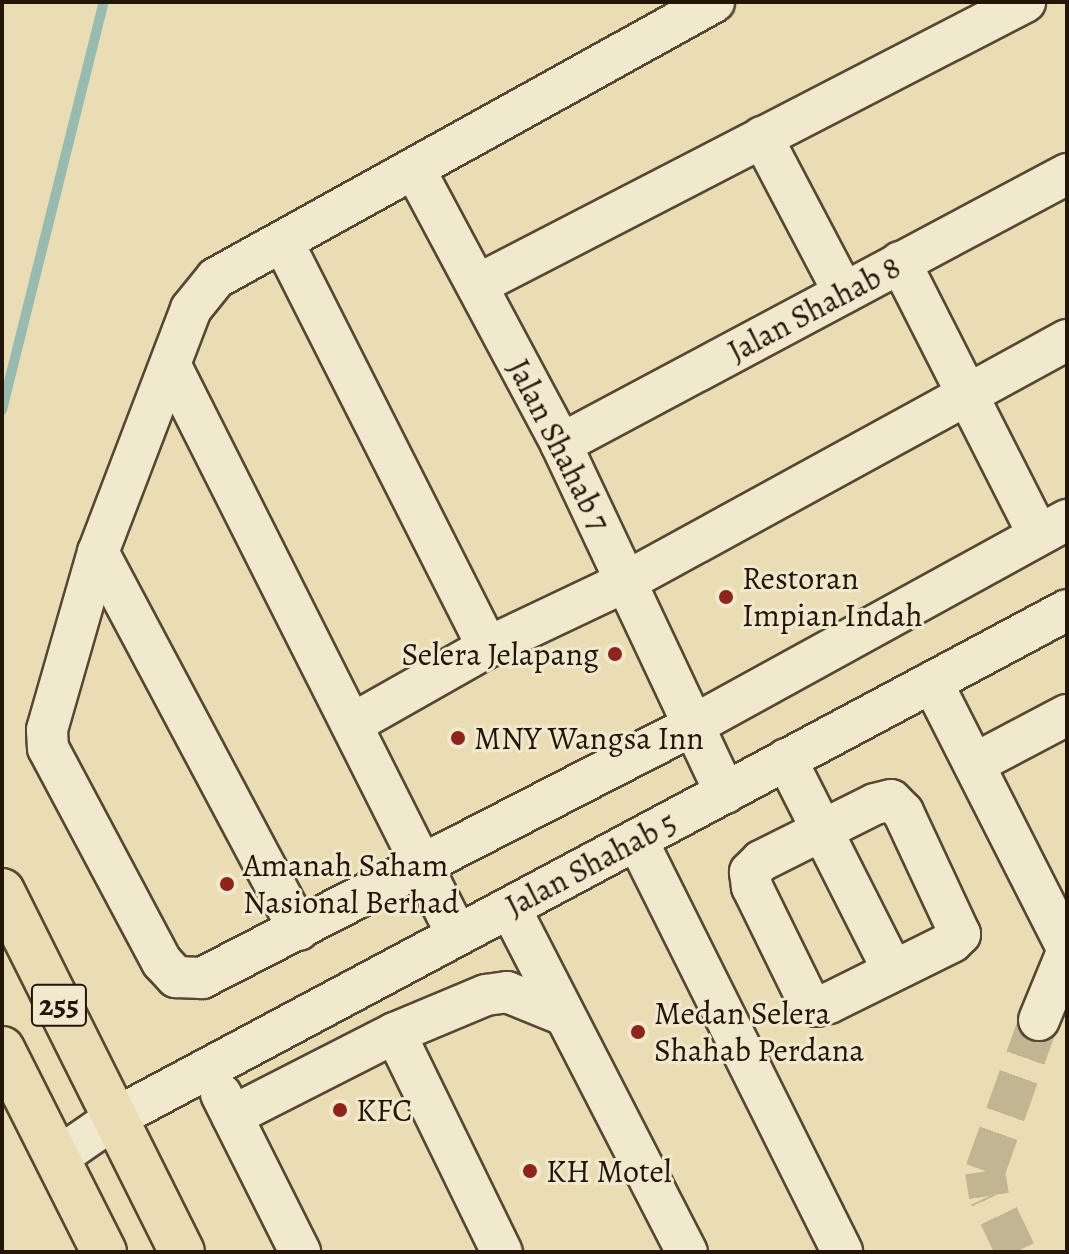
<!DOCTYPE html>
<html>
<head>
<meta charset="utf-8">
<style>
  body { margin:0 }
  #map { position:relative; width:1069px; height:1254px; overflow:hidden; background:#eaddb3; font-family:Alegreya,serif }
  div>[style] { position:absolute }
  .stream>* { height:10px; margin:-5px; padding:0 5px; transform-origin:5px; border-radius:5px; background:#98bbb1 }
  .minor-tunnel>* { height:40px; margin-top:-20px; transform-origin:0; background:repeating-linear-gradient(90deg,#c2b591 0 40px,transparent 0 60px) }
  .roads { filter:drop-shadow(2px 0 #554733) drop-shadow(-2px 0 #554733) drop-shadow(0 2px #554733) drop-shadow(0 -2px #554733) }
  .minor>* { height:40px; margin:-20px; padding:0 20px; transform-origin:20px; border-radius:20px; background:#f1e9ce }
  .major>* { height:44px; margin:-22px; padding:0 22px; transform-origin:22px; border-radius:22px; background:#eaddb3 }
  .dots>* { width:22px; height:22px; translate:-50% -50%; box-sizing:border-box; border:4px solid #f1e9ce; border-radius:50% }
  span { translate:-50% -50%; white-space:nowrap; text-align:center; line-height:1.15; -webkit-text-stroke:6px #f1e9ce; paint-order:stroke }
  .shield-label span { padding:2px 6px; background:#f1e9ce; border:2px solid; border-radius:6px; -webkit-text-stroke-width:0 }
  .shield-label { font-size:30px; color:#231508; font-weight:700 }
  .street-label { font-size:32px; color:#231508 }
  .poi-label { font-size:32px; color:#231508 }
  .left { translate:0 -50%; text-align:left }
  .right { translate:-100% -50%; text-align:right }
  .frame { position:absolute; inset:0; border:4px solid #231508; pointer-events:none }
</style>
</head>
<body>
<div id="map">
  <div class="stream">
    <i style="left:2px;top:410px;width:421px;rotate:-76deg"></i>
  </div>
  <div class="minor-tunnel">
    <i style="left:1016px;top:1252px;width:62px;rotate:-115.7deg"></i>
    <i style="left:989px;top:1196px;width:25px;rotate:-99deg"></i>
    <i style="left:985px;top:1171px;width:160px;rotate:-70.3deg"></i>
  </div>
  <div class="roads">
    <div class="minor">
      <i style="left:714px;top:2px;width:569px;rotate:151deg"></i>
      <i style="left:216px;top:278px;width:40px;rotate:129deg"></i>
      <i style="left:191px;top:309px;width:260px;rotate:110.9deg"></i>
      <i style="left:98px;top:552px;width:185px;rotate:106deg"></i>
      <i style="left:47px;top:730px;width:18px;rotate:87deg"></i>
      <i style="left:48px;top:748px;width:242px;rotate:62deg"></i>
      <i style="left:162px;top:962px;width:21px;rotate:47deg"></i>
      <i style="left:176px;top:977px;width:26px;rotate:2deg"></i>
      <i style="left:202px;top:978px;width:551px;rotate:-27.22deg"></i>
      <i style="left:692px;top:726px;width:428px;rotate:-28.8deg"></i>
      <i style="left:762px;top:137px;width:176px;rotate:62.3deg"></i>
      <i style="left:415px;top:170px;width:310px;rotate:61.9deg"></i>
      <i style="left:561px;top:444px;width:386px;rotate:64.8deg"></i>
      <i style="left:283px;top:242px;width:454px;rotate:63.2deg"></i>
      <i style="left:900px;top:262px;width:305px;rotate:63.1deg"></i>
      <i style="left:477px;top:285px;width:617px;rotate:-27.31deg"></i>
      <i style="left:171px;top:366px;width:637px;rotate:63.31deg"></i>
      <i style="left:561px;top:444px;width:574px;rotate:-28.08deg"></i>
      <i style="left:98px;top:552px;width:428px;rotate:62deg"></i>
      <i style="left:932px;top:682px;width:298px;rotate:63.1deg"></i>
      <i style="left:352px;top:724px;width:156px;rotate:-29.5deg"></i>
      <i style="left:488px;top:647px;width:154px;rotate:-25.4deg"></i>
      <i style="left:627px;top:581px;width:502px;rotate:-28.71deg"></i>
      <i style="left:786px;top:759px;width:237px;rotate:63.2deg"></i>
      <i style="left:974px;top:764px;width:105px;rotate:-27.8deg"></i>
      <i style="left:891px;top:800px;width:17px;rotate:45deg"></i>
      <i style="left:903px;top:812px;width:135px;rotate:65deg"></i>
      <i style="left:960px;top:934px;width:11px;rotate:135deg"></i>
      <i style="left:952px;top:942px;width:137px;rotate:153.6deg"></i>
      <i style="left:829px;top:1003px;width:13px;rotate:167deg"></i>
      <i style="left:816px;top:1006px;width:13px;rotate:-138deg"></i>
      <i style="left:806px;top:997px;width:123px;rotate:-116.1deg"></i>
      <i style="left:752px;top:887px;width:15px;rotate:-98deg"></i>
      <i style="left:750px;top:872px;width:16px;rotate:-45deg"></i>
      <i style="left:761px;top:861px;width:127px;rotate:-26.6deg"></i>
      <i style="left:875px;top:804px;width:16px;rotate:-14deg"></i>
      <i style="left:637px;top:840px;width:460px;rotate:63.5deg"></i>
      <i style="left:510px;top:908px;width:387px;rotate:62.8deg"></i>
      <i style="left:1039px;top:1020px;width:74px;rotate:-67.6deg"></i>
      <i style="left:395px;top:1033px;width:244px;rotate:64deg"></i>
      <i style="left:221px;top:1094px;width:177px;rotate:63.4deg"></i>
      <i style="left:232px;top:1116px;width:183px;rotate:-27deg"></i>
      <i style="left:395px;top:1033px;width:99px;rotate:-22.7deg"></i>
      <i style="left:486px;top:995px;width:21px;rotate:-8deg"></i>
      <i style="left:507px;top:992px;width:61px;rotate:22deg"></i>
      <i style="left:57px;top:1158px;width:70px;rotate:-34.6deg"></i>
      <i style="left:115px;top:1118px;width:1079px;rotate:-28.08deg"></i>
    </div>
    <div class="major">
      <i style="left:2px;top:891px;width:403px;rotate:63.5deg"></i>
      <i style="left:2px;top:1049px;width:227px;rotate:63.3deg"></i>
    </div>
  </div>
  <div class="dots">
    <i style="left:726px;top:597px;background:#8f2418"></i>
    <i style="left:615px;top:654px;background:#8f2418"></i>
    <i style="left:458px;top:738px;background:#8f2418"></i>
    <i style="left:227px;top:884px;background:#8f2418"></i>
    <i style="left:638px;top:1032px;background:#8f2418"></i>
    <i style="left:340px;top:1110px;background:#8f2418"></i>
    <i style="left:530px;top:1171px;background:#8f2418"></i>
  </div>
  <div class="shield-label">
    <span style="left:59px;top:1005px">255</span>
  </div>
  <div class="street-label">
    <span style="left:814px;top:309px;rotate:-28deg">Jalan Shahab 8</span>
    <span style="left:559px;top:445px;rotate:63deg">Jalan Shahab 7</span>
    <span style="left:591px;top:864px;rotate:-28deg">Jalan Shahab 5</span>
  </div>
  <div class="poi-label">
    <span class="left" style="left:742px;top:597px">Restoran<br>Impian Indah</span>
    <span class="right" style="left:599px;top:654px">Selera Jelapang</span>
    <span class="left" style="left:474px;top:738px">MNY Wangsa Inn</span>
    <span class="left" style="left:243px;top:884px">Amanah Saham<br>Nasional Berhad</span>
    <span class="left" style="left:654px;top:1032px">Medan Selera<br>Shahab Perdana</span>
    <span class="left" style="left:356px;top:1110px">KFC</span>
    <span class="left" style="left:546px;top:1171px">KH Motel</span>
  </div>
  <div class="frame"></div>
</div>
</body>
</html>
